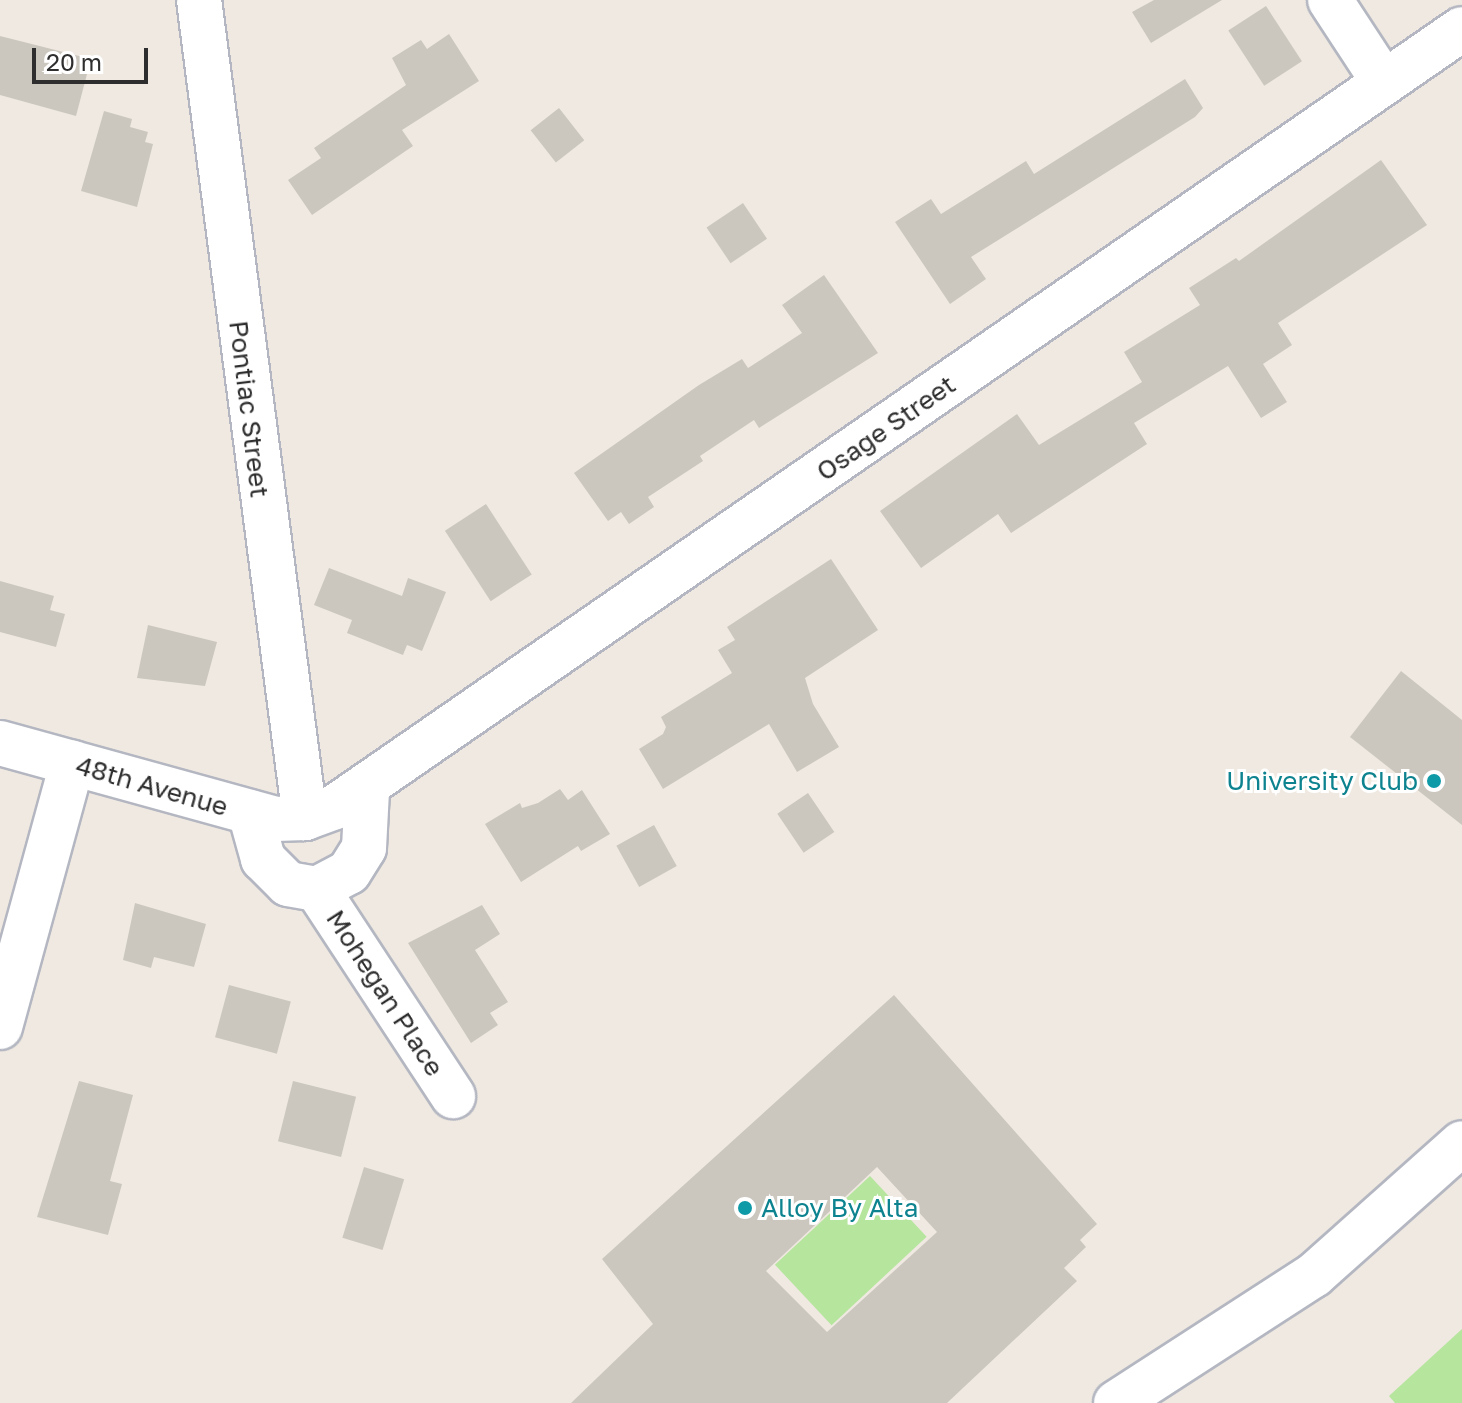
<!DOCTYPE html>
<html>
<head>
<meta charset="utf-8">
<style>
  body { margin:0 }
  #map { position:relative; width:1462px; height:1403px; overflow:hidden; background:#efe9e1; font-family:"Golos Text",sans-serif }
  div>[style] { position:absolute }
  .green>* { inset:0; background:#b6e59e; transform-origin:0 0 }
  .building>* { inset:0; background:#cbc7bf; transform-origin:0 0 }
  .roads { filter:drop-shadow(2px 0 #b4b7c1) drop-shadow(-2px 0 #b4b7c1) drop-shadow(0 2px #b4b7c1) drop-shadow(0 -2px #b4b7c1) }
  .minor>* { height:44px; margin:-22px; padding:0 22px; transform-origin:22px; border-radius:22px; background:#fff }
  .dots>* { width:22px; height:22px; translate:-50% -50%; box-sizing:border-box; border:4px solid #fff; border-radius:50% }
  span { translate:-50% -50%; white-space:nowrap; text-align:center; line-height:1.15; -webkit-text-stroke:6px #fff; paint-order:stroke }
  .street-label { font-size:26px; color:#2e2e2e }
  .culture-label { font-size:26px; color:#0d838f }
  .right { translate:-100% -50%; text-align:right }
  .left { translate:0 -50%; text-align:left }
  .scale { position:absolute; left:32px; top:48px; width:116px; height:36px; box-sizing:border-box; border:4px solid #2e2e2e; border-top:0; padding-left:10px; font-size:24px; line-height:28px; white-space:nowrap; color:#2e2e2e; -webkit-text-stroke:6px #fff; paint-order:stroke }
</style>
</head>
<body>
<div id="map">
  <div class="green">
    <i style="left:870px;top:1176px;width:83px;height:130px;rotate:47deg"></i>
    <i style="clip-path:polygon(1462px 1329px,1462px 1403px,1395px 1403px,1389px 1396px)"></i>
  </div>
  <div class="building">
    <i style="clip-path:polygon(1154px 0,1222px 0,1151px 43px,1132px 12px)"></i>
    <i style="left:1266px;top:6px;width:66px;height:45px;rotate:57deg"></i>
    <i style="clip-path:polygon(449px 34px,479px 81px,402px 130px,413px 146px,312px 215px,288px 180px,321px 158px,314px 148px,406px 85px,392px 58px,421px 40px,427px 49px)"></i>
    <i style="clip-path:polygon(0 36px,91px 59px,76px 116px,0 95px)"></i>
    <i style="clip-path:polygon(1185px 79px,1203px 108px,1195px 117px,971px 257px,986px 279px,950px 304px,895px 222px,931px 199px,941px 214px,1026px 161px,1034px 174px)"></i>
    <i style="left:559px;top:108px;width:41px;height:36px;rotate:52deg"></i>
    <i style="clip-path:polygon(104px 111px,132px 119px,130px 127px,148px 132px,145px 142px,153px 144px,137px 207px,81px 191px)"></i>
    <i style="clip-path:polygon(1381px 160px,1427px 225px,1278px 323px,1292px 345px,1263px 364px,1287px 402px,1261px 418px,1228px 366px,1134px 423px,1147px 444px,1011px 533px,998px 514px,921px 568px,880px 511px,1017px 414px,1039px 445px,1142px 382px,1124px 352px,1200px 305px,1189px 288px,1236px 258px,1239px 261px)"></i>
    <i style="left:743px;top:203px;width:43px;height:44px;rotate:56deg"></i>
    <i style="clip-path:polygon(824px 275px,878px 353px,759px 428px,754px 420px,700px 456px,703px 461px,648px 497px,654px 507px,629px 524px,621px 512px,608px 521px,574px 473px,699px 385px,742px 359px,748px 368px,802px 333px,782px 305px)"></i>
    <i style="left:486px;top:504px;width:84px;height:49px;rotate:57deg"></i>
    <i style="clip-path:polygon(831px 559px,878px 630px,805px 678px,813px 704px,839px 747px,797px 772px,769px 724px,663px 789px,639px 749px,663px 734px,666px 727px,661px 717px,732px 673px,718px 650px,735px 640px,727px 627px)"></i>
    <i style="clip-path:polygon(329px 568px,402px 596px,408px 578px,446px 592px,422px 651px,407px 645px,403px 655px,347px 633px,352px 620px,314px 605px)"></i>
    <i style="clip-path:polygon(0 581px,54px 596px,50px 610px,65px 614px,56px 647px,0 632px)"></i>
    <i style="clip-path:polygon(148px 625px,217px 642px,205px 686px,137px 678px)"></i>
    <i style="clip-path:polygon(1401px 671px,1462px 720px,1462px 825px,1350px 737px)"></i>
    <i style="clip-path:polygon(560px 789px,568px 800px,582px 790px,610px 834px,581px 851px,578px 846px,521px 882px,485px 824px,520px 803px,522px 808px,538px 803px)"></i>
    <i style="left:808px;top:793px;width:47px;height:37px;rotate:56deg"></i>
    <i style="left:654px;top:825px;width:47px;height:43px;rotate:61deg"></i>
    <i style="clip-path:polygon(135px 903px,206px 924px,194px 967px,154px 957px,151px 968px,123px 960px)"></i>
    <i style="clip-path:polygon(482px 905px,500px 934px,475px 950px,508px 1002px,490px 1013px,498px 1025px,471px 1043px,408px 943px)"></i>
    <i style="left:229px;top:985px;width:64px;height:54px;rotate:15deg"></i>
    <i style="clip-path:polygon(evenodd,894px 995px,1097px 1224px,1080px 1240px,1086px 1247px,1064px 1268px,1077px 1281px,947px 1403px,571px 1403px,653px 1324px,602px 1259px,894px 995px,877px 1167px,937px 1232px,827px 1332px,766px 1271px,877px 1167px)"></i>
    <i style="clip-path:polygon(79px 1081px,133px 1095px,110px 1181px,122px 1184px,108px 1235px,37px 1217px)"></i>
    <i style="left:293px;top:1081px;width:65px;height:62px;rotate:14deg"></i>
    <i style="left:364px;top:1167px;width:42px;height:74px;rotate:17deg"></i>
  </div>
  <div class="roads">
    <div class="minor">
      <i style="left:199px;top:0;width:825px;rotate:82.62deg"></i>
      <i style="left:1330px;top:0;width:97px;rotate:56.8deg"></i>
      <i style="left:0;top:743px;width:286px;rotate:15.4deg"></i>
      <i style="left:276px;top:819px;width:29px;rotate:-2deg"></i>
      <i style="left:305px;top:818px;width:32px;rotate:-20deg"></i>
      <i style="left:335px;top:807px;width:1369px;rotate:-34.62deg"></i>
      <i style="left:250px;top:812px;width:49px;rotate:74.5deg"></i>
      <i style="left:263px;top:859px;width:35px;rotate:45deg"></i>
      <i style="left:288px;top:884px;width:29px;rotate:10deg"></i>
      <i style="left:317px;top:889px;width:36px;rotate:-28deg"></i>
      <i style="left:349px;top:872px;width:28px;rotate:-58deg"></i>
      <i style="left:364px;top:848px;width:58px;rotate:-87deg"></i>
      <i style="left:317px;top:889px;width:248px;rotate:56.7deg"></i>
      <i style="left:0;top:1027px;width:274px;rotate:-74.7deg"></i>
      <i style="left:1116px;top:1403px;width:236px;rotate:-32.9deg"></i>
      <i style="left:1314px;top:1275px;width:198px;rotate:-41.7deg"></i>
    </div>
  </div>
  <div class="dots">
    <i style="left:1434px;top:781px;background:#0f9aa8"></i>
    <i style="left:745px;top:1208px;background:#0f9aa8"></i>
  </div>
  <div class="street-label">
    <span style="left:249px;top:409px;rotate:83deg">Pontiac Street</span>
    <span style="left:886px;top:428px;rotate:-35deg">Osage Street</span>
    <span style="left:152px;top:786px;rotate:16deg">48th Avenue</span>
    <span style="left:385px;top:993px;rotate:57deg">Mohegan Place</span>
  </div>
  <div class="culture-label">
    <span class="right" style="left:1418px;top:781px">University Club</span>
    <span class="left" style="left:761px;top:1208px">Alloy By Alta</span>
  </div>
  <div class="scale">20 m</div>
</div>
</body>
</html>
